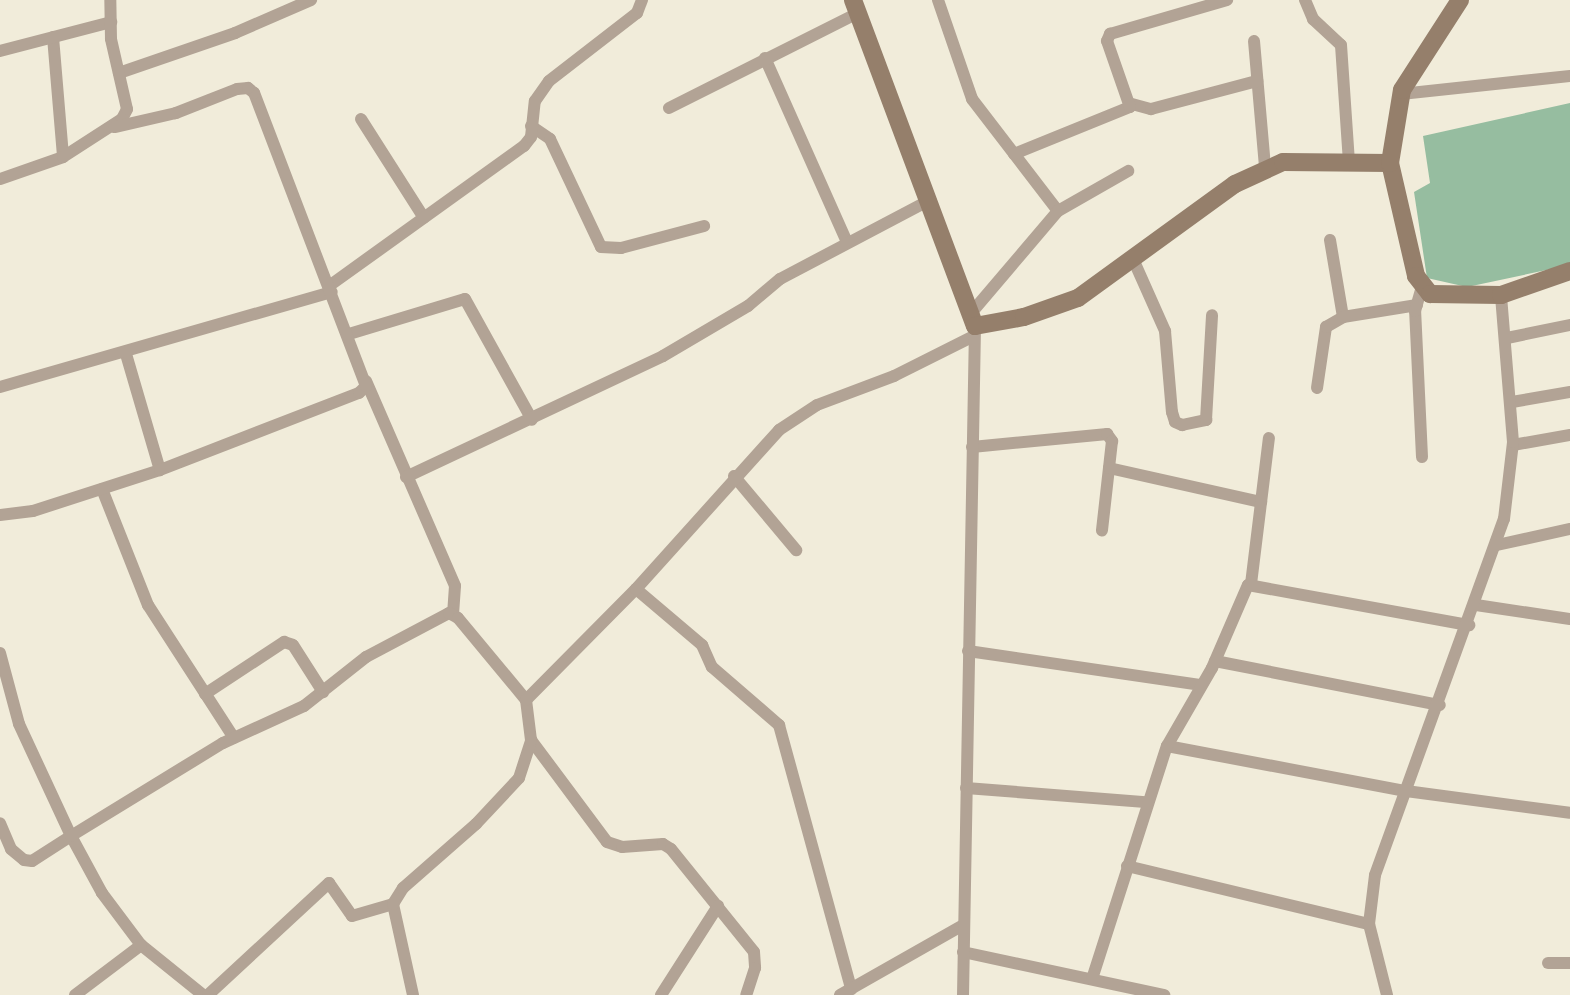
<!DOCTYPE html>
<html>
<head>
<meta charset="utf-8">
<style>
  body { margin:0 }
  #map { position:relative; width:1570px; height:995px; overflow:hidden; background:#f1ecda; font-family:"Work Sans",sans-serif }
  div>[style] { position:absolute }
  .water>* { inset:0; background:#96bda0 }
  .street>* { height:12px; margin:-6px; padding:0 6px; transform-origin:6px; border-radius:6px; background:#b2a395 }
  .secondary>* { height:18px; margin:-9px; padding:0 9px; transform-origin:9px; border-radius:9px; background:#957f6b }
  span { translate:-50% -50%; white-space:nowrap; text-align:center; line-height:1.15; -webkit-text-stroke:7px #f1ecda; paint-order:stroke }
</style>
</head>
<body>
<div id="map">
  <div class="water">
    <i style="clip-path:polygon(1570px 103px,1570px 265px,1467px 287px,1427px 278px,1414px 192px,1430px 183px,1423px 136px)"></i>
  </div>
  <div class="street">
    <i style="left:938px;top:0;width:105px;rotate:71deg"></i>
    <i style="left:972px;top:99px;width:141px;rotate:52.5deg"></i>
    <i style="left:1305px;top:0;width:21px;rotate:67deg"></i>
    <i style="left:1313px;top:19px;width:38px;rotate:43deg"></i>
    <i style="left:1341px;top:45px;width:116px;rotate:86.1deg"></i>
    <i style="left:53px;top:37px;width:120px;rotate:85.2deg"></i>
    <i style="left:1254px;top:41px;width:126px;rotate:85deg"></i>
    <i style="left:0;top:51px;width:115px;rotate:-14.6deg"></i>
    <i style="left:765px;top:58px;width:201px;rotate:66deg"></i>
    <i style="left:119px;top:73px;width:123px;rotate:-19deg"></i>
    <i style="left:235px;top:33px;width:83px;rotate:-23.5deg"></i>
    <i style="left:1401px;top:94px;width:170px;rotate:-6.1deg"></i>
    <i style="left:1132px;top:104px;width:20px;rotate:15deg"></i>
    <i style="left:1151px;top:109px;width:110px;rotate:-14.8deg"></i>
    <i style="left:669px;top:108px;width:212px;rotate:-26.7deg"></i>
    <i style="left:361px;top:119px;width:117px;rotate:57.5deg"></i>
    <i style="left:531px;top:126px;width:23px;rotate:34deg"></i>
    <i style="left:550px;top:139px;width:119px;rotate:64.7deg"></i>
    <i style="left:601px;top:247px;width:20px;rotate:3deg"></i>
    <i style="left:621px;top:248px;width:86px;rotate:-14.8deg"></i>
    <i style="left:1014px;top:154px;width:125px;rotate:-22.1deg"></i>
    <i style="left:1130px;top:107px;width:70px;rotate:-109.2deg"></i>
    <i style="left:1107px;top:41px;width:8px;rotate:-67deg"></i>
    <i style="left:1110px;top:34px;width:122px;rotate:-16.2deg"></i>
    <i style="left:0;top:179px;width:67px;rotate:-19.2deg"></i>
    <i style="left:63px;top:157px;width:70px;rotate:-32.8deg"></i>
    <i style="left:122px;top:119px;width:11px;rotate:-63deg"></i>
    <i style="left:127px;top:109px;width:72px;rotate:-102.9deg"></i>
    <i style="left:111px;top:39px;width:39px;rotate:-91deg"></i>
    <i style="left:1330px;top:240px;width:78px;rotate:80.4deg"></i>
    <i style="left:1133px;top:259px;width:79px;rotate:66deg"></i>
    <i style="left:1165px;top:331px;width:81px;rotate:85.1deg"></i>
    <i style="left:1172px;top:412px;width:10px;rotate:73deg"></i>
    <i style="left:1175px;top:422px;width:8px;rotate:23deg"></i>
    <i style="left:1182px;top:425px;width:25px;rotate:-12deg"></i>
    <i style="left:1206px;top:420px;width:105px;rotate:-86.7deg"></i>
    <i style="left:329px;top:286px;width:240px;rotate:-35.7deg"></i>
    <i style="left:524px;top:146px;width:11px;rotate:-52deg"></i>
    <i style="left:531px;top:137px;width:36px;rotate:-84deg"></i>
    <i style="left:535px;top:101px;width:24px;rotate:-55deg"></i>
    <i style="left:549px;top:81px;width:111px;rotate:-37.7deg"></i>
    <i style="left:637px;top:13px;width:14px;rotate:-69deg"></i>
    <i style="left:972px;top:312px;width:133px;rotate:-49.6deg"></i>
    <i style="left:1058px;top:211px;width:81px;rotate:-29.7deg"></i>
    <i style="left:349px;top:334px;width:121px;rotate:-16.8deg"></i>
    <i style="left:465px;top:299px;width:138px;rotate:61deg"></i>
    <i style="left:1507px;top:338px;width:64px;rotate:-11.7deg"></i>
    <i style="left:126px;top:354px;width:121px;rotate:73.7deg"></i>
    <i style="left:366px;top:381px;width:223px;rotate:66.5deg"></i>
    <i style="left:455px;top:586px;width:28px;rotate:94deg"></i>
    <i style="left:0;top:387px;width:345px;rotate:-16deg"></i>
    <i style="left:1317px;top:388px;width:62px;rotate:-81.6deg"></i>
    <i style="left:1326px;top:327px;width:20px;rotate:-30deg"></i>
    <i style="left:1343px;top:317px;width:75px;rotate:-9.2deg"></i>
    <i style="left:1512px;top:402px;width:59px;rotate:-9.8deg"></i>
    <i style="left:1513px;top:445px;width:58px;rotate:-10deg"></i>
    <i style="left:972px;top:447px;width:136px;rotate:-5.5deg"></i>
    <i style="left:1107px;top:434px;width:9px;rotate:54deg"></i>
    <i style="left:1112px;top:441px;width:90px;rotate:96.4deg"></i>
    <i style="left:1422px;top:457px;width:146px;rotate:-92.7deg"></i>
    <i style="left:1415px;top:311px;width:25px;rotate:-74deg"></i>
    <i style="left:1109px;top:468px;width:156px;rotate:12.6deg"></i>
    <i style="left:734px;top:476px;width:97px;rotate:50deg"></i>
    <i style="left:406px;top:477px;width:284px;rotate:-25.2deg"></i>
    <i style="left:663px;top:356px;width:99px;rotate:-30.5deg"></i>
    <i style="left:748px;top:306px;width:42px;rotate:-40.2deg"></i>
    <i style="left:780px;top:279px;width:170px;rotate:-27.8deg"></i>
    <i style="left:102px;top:489px;width:125px;rotate:68.4deg"></i>
    <i style="left:148px;top:605px;width:158px;rotate:57.1deg"></i>
    <i style="left:0;top:515px;width:33px;rotate:-7deg"></i>
    <i style="left:33px;top:511px;width:133px;rotate:-17.9deg"></i>
    <i style="left:160px;top:470px;width:213px;rotate:-21.2deg"></i>
    <i style="left:359px;top:393px;width:10px;rotate:-45deg"></i>
    <i style="left:366px;top:386px;width:314px;rotate:-110.9deg"></i>
    <i style="left:254px;top:93px;width:8px;rotate:-140deg"></i>
    <i style="left:248px;top:88px;width:11px;rotate:175deg"></i>
    <i style="left:237px;top:89px;width:66px;rotate:158.5deg"></i>
    <i style="left:176px;top:113px;width:63px;rotate:167.1deg"></i>
    <i style="left:1497px;top:545px;width:75px;rotate:-12.4deg"></i>
    <i style="left:1251px;top:584px;width:147px;rotate:-83deg"></i>
    <i style="left:636px;top:589px;width:87px;rotate:40.3deg"></i>
    <i style="left:702px;top:645px;width:24px;rotate:66deg"></i>
    <i style="left:712px;top:667px;width:89px;rotate:40.9deg"></i>
    <i style="left:779px;top:725px;width:274px;rotate:74.7deg"></i>
    <i style="left:1476px;top:605px;width:95px;rotate:8.5deg"></i>
    <i style="left:968px;top:651px;width:236px;rotate:8.3deg"></i>
    <i style="left:0;top:653px;width:73px;rotate:75deg"></i>
    <i style="left:19px;top:724px;width:123px;rotate:65.1deg"></i>
    <i style="left:71px;top:836px;width:46px;rotate:147.3deg"></i>
    <i style="left:32px;top:861px;width:8px;rotate:-173deg"></i>
    <i style="left:24px;top:860px;width:17px;rotate:-140deg"></i>
    <i style="left:11px;top:849px;width:28px;rotate:-113deg"></i>
    <i style="left:1215px;top:661px;width:229px;rotate:11.1deg"></i>
    <i style="left:205px;top:694px;width:95px;rotate:-33.4deg"></i>
    <i style="left:284px;top:642px;width:9px;rotate:18deg"></i>
    <i style="left:293px;top:645px;width:56px;rotate:57.4deg"></i>
    <i style="left:531px;top:740px;width:127px;rotate:53.3deg"></i>
    <i style="left:607px;top:842px;width:16px;rotate:18deg"></i>
    <i style="left:622px;top:847px;width:41px;rotate:-4.2deg"></i>
    <i style="left:663px;top:844px;width:9px;rotate:32deg"></i>
    <i style="left:671px;top:849px;width:132px;rotate:51.1deg"></i>
    <i style="left:754px;top:952px;width:16px;rotate:86deg"></i>
    <i style="left:755px;top:968px;width:28px;rotate:108deg"></i>
    <i style="left:1167px;top:746px;width:243px;rotate:10.7deg"></i>
    <i style="left:1406px;top:791px;width:165px;rotate:7.6deg"></i>
    <i style="left:966px;top:788px;width:180px;rotate:4.5deg"></i>
    <i style="left:1127px;top:866px;width:249px;rotate:13.5deg"></i>
    <i style="left:963px;top:952px;width:206px;rotate:12.1deg"></i>
    <i style="left:1548px;top:963px;width:22px"></i>
    <i style="left:1092px;top:979px;width:245px;rotate:-72.2deg"></i>
    <i style="left:1167px;top:746px;width:90px;rotate:-60deg"></i>
    <i style="left:1212px;top:668px;width:90px;rotate:-66.6deg"></i>
    <i style="left:1248px;top:585px;width:225px;rotate:10.3deg"></i>
    <i style="left:75px;top:995px;width:83px;rotate:-37.1deg"></i>
    <i style="left:203px;top:995px;width:80px;rotate:-141.1deg"></i>
    <i style="left:141px;top:945px;width:65px;rotate:-126.9deg"></i>
    <i style="left:102px;top:893px;width:65px;rotate:-118.5deg"></i>
    <i style="left:71px;top:836px;width:178px;rotate:-31.5deg"></i>
    <i style="left:223px;top:743px;width:89px;rotate:-24.6deg"></i>
    <i style="left:304px;top:706px;width:79px;rotate:-38.3deg"></i>
    <i style="left:366px;top:657px;width:94px;rotate:-27.9deg"></i>
    <i style="left:449px;top:613px;width:10px;rotate:29deg"></i>
    <i style="left:458px;top:618px;width:107px;rotate:50.3deg"></i>
    <i style="left:208px;top:995px;width:165px;rotate:-42.8deg"></i>
    <i style="left:329px;top:883px;width:40px;rotate:55.1deg"></i>
    <i style="left:352px;top:916px;width:43px;rotate:-16.3deg"></i>
    <i style="left:413px;top:995px;width:93px;rotate:-102.4deg"></i>
    <i style="left:393px;top:904px;width:19px;rotate:-58deg"></i>
    <i style="left:403px;top:888px;width:97px;rotate:-41.2deg"></i>
    <i style="left:476px;top:824px;width:63px;rotate:-46.9deg"></i>
    <i style="left:519px;top:778px;width:40px;rotate:-72deg"></i>
    <i style="left:531px;top:740px;width:40px;rotate:-97.1deg"></i>
    <i style="left:526px;top:700px;width:156px;rotate:-45.3deg"></i>
    <i style="left:636px;top:589px;width:214px;rotate:-48deg"></i>
    <i style="left:779px;top:430px;width:45px;rotate:-33.3deg"></i>
    <i style="left:817px;top:405px;width:82px;rotate:-20.6deg"></i>
    <i style="left:894px;top:376px;width:89px;rotate:-26.6deg"></i>
    <i style="left:661px;top:995px;width:106px;rotate:-57.4deg"></i>
    <i style="left:840px;top:995px;width:142px;rotate:-29.6deg"></i>
    <i style="left:963px;top:995px;width:665px;rotate:-88.97deg"></i>
    <i style="left:1387px;top:995px;width:73px;rotate:-104.2deg"></i>
    <i style="left:1369px;top:924px;width:49px;rotate:-83deg"></i>
    <i style="left:1375px;top:875px;width:379px;rotate:-70.1deg"></i>
    <i style="left:1504px;top:519px;width:78px;rotate:-83.3deg"></i>
    <i style="left:1513px;top:442px;width:147px;rotate:-94.7deg"></i>
  </div>
  <div class="secondary">
    <i style="left:853px;top:0;width:348px;rotate:69.5deg"></i>
    <i style="left:975px;top:326px;width:50px;rotate:-10.4deg"></i>
    <i style="left:1024px;top:317px;width:57px;rotate:-19.4deg"></i>
    <i style="left:1078px;top:298px;width:194px;rotate:-36deg"></i>
    <i style="left:1235px;top:184px;width:53px;rotate:-24.6deg"></i>
    <i style="left:1283px;top:162px;width:107px;rotate:0.5deg"></i>
    <i style="left:1390px;top:163px;width:116px;rotate:77deg"></i>
    <i style="left:1416px;top:276px;width:23px;rotate:52deg"></i>
    <i style="left:1430px;top:294px;width:71px;rotate:0.8deg"></i>
    <i style="left:1501px;top:295px;width:73px;rotate:-19.2deg"></i>
    <i style="left:1390px;top:163px;width:74px;rotate:-80.7deg"></i>
    <i style="left:1402px;top:90px;width:107px;rotate:-57.2deg"></i>
  </div>
</div>
</body>
</html>
